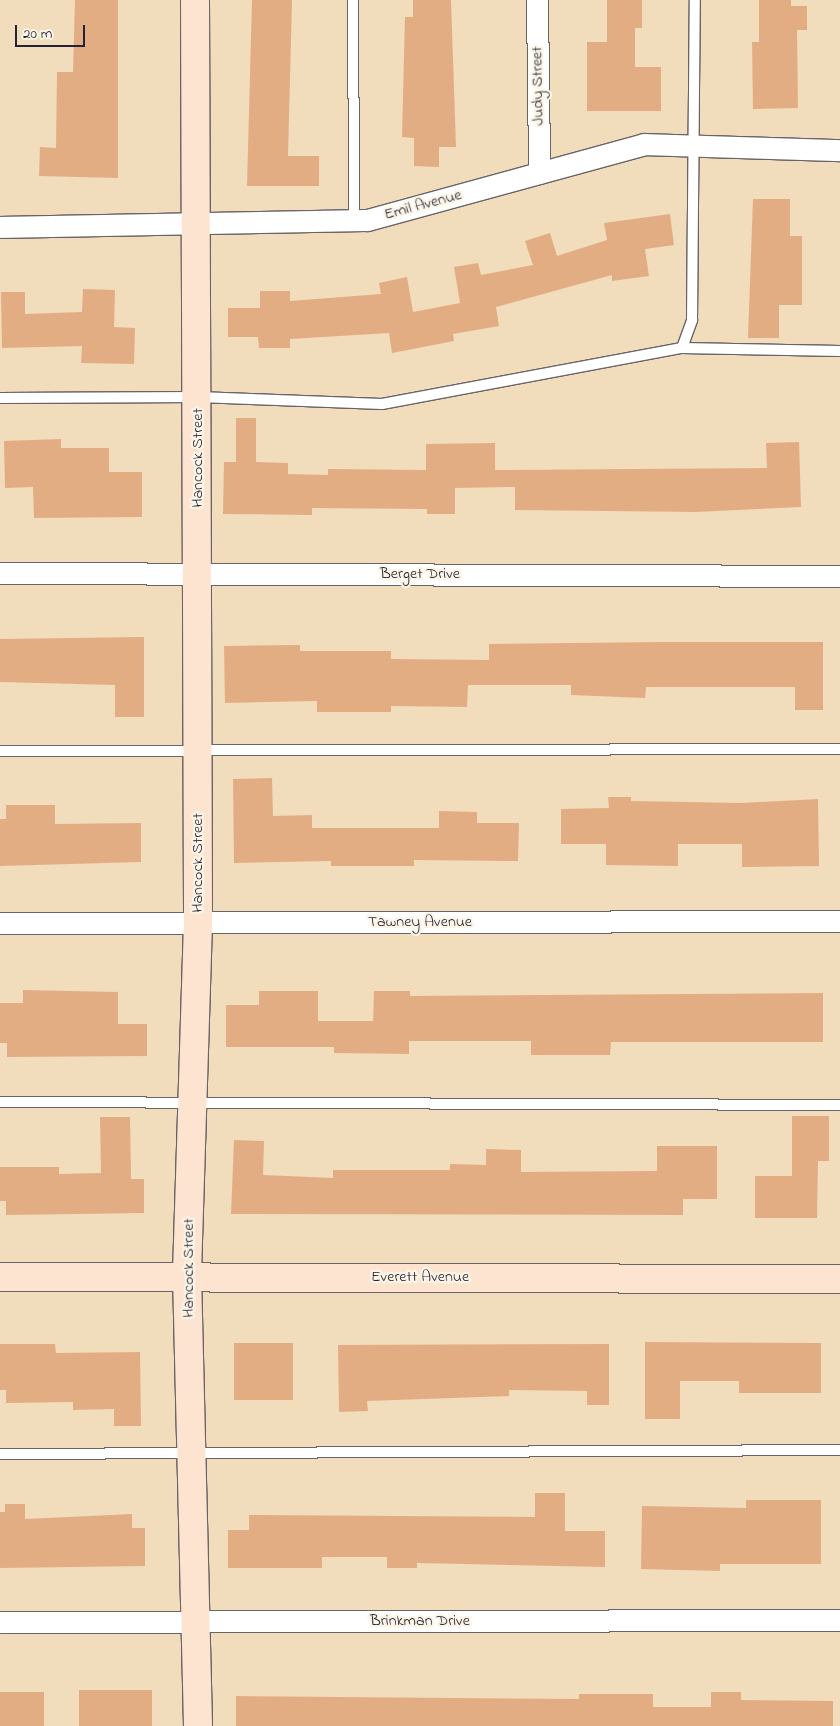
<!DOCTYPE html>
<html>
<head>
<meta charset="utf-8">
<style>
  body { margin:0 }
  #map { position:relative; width:840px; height:1726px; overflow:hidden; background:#f1dcbb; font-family:"Indie Flower",sans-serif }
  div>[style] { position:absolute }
  .building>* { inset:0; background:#e3ad84; transform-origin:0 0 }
  .roads { filter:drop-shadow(1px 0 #6a6368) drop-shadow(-1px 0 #6a6368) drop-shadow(0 1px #6a6368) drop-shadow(0 -1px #6a6368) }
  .lane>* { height:10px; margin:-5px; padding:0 5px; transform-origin:5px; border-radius:5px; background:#fff }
  .street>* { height:21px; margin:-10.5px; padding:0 10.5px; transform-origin:10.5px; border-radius:10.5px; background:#fff }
  .secondary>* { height:28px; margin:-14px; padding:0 14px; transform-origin:14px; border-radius:14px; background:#fde4d1 }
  span { translate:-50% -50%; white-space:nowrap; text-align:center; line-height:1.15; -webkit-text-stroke:4.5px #fcf5e5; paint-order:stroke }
  .street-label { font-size:16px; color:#22223b }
  .scale { position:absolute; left:15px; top:25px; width:70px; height:22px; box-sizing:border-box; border:2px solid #22223b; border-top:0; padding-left:6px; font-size:15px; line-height:18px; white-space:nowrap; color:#22223b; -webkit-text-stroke:4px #fcf5e5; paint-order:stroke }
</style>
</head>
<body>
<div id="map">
  <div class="building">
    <i style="clip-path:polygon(75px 0,118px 0,118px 178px,39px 176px,40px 147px,56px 148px,57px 72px,73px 72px)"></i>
    <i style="clip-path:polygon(252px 0,292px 0,288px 156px,319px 156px,319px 186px,247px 186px)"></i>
    <i style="clip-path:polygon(413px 0,451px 0,456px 147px,439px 147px,439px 167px,414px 166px,414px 138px,402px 137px,405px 17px,413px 17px)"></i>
    <i style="clip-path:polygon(607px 0,642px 0,642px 28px,635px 28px,635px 67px,661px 67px,661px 111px,587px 111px,587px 42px,607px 42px)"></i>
    <i style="clip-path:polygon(759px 0,791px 0,791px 6px,807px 6px,807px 30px,797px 30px,798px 108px,753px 109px,752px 42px,759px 42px)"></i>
    <i style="clip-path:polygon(753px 199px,790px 199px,790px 236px,802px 236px,802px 305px,779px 305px,779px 338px,748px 338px)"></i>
    <i style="clip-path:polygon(670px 214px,674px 245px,645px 249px,649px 276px,612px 281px,612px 275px,496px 307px,499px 326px,453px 334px,454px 341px,392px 353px,389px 333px,290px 339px,290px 348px,259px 348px,258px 337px,228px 337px,228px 308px,260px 308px,260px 291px,290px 291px,290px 301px,381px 294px,379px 283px,407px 277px,413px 312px,460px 303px,454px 267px,478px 263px,481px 275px,533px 265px,525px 241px,550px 233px,557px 256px,607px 240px,604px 223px)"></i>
    <i style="clip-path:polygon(83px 289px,115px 290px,114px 327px,135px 328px,134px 364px,81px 363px,82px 346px,2px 348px,1px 292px,25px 292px,25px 314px,82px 312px)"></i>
    <i style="clip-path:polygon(236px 418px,256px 418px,256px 462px,288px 463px,288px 474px,328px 475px,328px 469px,426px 470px,426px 444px,495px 443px,495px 470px,767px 468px,766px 443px,799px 442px,801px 507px,696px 512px,515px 510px,515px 487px,455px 488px,455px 514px,427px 514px,427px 509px,312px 508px,312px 515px,223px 514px,224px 462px,236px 462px)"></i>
    <i style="clip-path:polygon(61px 439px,61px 448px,109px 448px,109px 472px,142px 472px,142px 517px,34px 518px,33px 487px,5px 488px,4px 441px)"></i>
    <i style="clip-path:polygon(144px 637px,144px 717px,115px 717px,115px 685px,0 682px,0 639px)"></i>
    <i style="clip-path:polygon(662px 642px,823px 642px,823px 710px,795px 710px,795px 687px,646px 687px,645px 698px,571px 695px,571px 685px,468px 685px,467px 707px,391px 706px,391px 712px,317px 712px,317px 701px,225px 703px,224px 646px,300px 645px,300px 651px,391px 651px,391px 659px,489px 660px,489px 644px)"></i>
    <i style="clip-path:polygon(272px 778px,273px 816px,312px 815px,312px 828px,439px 828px,439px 811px,477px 812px,477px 823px,519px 823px,518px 861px,414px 860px,414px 866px,331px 866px,331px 861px,234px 863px,233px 779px)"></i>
    <i style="clip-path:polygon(608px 797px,631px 797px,631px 801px,741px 803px,818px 799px,819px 866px,742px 867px,742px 844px,678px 844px,678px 866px,606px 865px,606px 844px,561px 844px,561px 809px,609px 808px)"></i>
    <i style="clip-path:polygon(6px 805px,55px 805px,55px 824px,141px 823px,141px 862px,0 866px,0 819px,6px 819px)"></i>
    <i style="clip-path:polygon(23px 990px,118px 992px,118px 1024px,147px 1024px,147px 1056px,7px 1057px,7px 1043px,0 1043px,0 1003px,23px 1003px)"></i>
    <i style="clip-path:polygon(259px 991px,318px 991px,318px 1021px,373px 1021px,374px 991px,410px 991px,410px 996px,823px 993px,823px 1042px,611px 1042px,610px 1055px,531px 1055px,531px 1041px,409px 1041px,409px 1054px,334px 1053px,334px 1047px,226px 1047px,226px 1005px,259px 1005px)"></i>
    <i style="clip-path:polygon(792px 1116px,829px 1116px,829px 1161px,818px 1161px,817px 1218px,755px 1218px,755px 1176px,792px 1176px)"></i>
    <i style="clip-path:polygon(100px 1117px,130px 1117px,131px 1179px,144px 1179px,144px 1213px,6px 1215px,6px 1201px,0 1201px,0 1167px,59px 1167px,59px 1174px,101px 1173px)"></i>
    <i style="clip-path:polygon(234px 1140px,264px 1141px,263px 1175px,333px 1178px,333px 1170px,450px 1170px,450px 1164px,486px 1165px,486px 1149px,521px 1150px,521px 1172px,657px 1171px,657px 1146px,717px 1146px,717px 1199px,683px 1199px,683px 1215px,231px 1214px)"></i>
    <i style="clip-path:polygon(645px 1342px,821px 1343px,821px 1393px,739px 1393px,739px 1381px,680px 1381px,680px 1419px,645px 1419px)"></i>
    <i style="left:234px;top:1343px;width:59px;height:57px"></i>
    <i style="clip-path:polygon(0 1344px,55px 1344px,56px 1353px,140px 1352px,141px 1426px,114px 1426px,114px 1409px,73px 1410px,73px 1402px,6px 1403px,6px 1390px,0 1390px)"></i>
    <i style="clip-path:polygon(609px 1344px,609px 1405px,587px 1405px,587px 1391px,509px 1390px,509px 1396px,367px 1401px,368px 1411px,339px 1412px,338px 1345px)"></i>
    <i style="clip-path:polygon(535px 1493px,565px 1493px,565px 1531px,605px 1531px,605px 1567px,417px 1563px,417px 1568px,387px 1568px,387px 1557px,322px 1557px,322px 1568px,228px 1568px,228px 1530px,249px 1530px,249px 1515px,535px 1517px)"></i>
    <i style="clip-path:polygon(746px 1500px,821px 1500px,821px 1564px,720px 1564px,720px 1571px,641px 1569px,642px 1506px,746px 1508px)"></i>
    <i style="clip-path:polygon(5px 1504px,25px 1504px,25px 1519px,132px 1514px,132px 1528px,145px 1528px,145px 1566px,0 1568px,0 1512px,5px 1512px)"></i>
    <i style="left:79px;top:1690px;width:73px;height:36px"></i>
    <i style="left:0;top:1692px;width:44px;height:34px"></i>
    <i style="clip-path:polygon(711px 1692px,741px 1692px,741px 1700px,833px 1701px,833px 1726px,236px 1726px,236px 1696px,579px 1699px,579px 1694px,653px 1694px,653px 1707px,711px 1707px)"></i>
  </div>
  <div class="roads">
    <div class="lane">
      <i style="left:353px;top:0;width:220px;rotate:89.7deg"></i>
      <i style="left:682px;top:348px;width:30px;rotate:-70deg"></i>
      <i style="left:692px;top:320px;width:320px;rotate:-89.5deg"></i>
      <i style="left:0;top:398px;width:198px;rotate:-0.3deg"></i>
      <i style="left:198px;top:397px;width:184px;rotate:2.2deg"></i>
      <i style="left:382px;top:404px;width:305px;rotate:-10.6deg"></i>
      <i style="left:682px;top:348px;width:158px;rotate:1.1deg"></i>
      <i style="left:0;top:751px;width:840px;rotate:-0.14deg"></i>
      <i style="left:0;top:1102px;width:840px;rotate:0.2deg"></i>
      <i style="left:0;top:1454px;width:840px;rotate:-0.27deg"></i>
    </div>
    <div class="street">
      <i style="left:537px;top:0;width:173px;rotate:89.3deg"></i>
      <i style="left:0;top:227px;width:367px;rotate:-1.1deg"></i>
      <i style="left:367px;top:220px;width:287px;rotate:-15.3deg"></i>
      <i style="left:644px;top:144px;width:196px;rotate:1.8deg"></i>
      <i style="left:0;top:573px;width:840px;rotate:0.2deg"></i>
      <i style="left:0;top:923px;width:840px;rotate:-0.14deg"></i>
      <i style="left:0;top:1622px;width:840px;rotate:-0.14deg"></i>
    </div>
    <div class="secondary">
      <i style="left:195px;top:0;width:923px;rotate:89.81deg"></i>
      <i style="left:198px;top:923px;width:352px;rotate:91.8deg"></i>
      <i style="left:187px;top:1275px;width:451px;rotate:88.6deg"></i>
      <i style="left:0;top:1277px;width:840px;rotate:0.14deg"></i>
    </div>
  </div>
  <div class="street-label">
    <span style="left:538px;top:86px;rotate:-91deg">Judy Street</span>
    <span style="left:423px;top:205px;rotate:-15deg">Emil Avenue</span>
    <span style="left:198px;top:458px;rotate:-90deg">Hancock Street</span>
    <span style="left:420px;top:574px">Berget Drive</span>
    <span style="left:198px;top:863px;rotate:-90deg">Hancock Street</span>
    <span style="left:420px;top:922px">Tawney Avenue</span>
    <span style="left:189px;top:1268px;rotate:-90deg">Hancock Street</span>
    <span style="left:420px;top:1277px">Everett Avenue</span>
    <span style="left:420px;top:1621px">Brinkman Drive</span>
  </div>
  <div class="scale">20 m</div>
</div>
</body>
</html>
